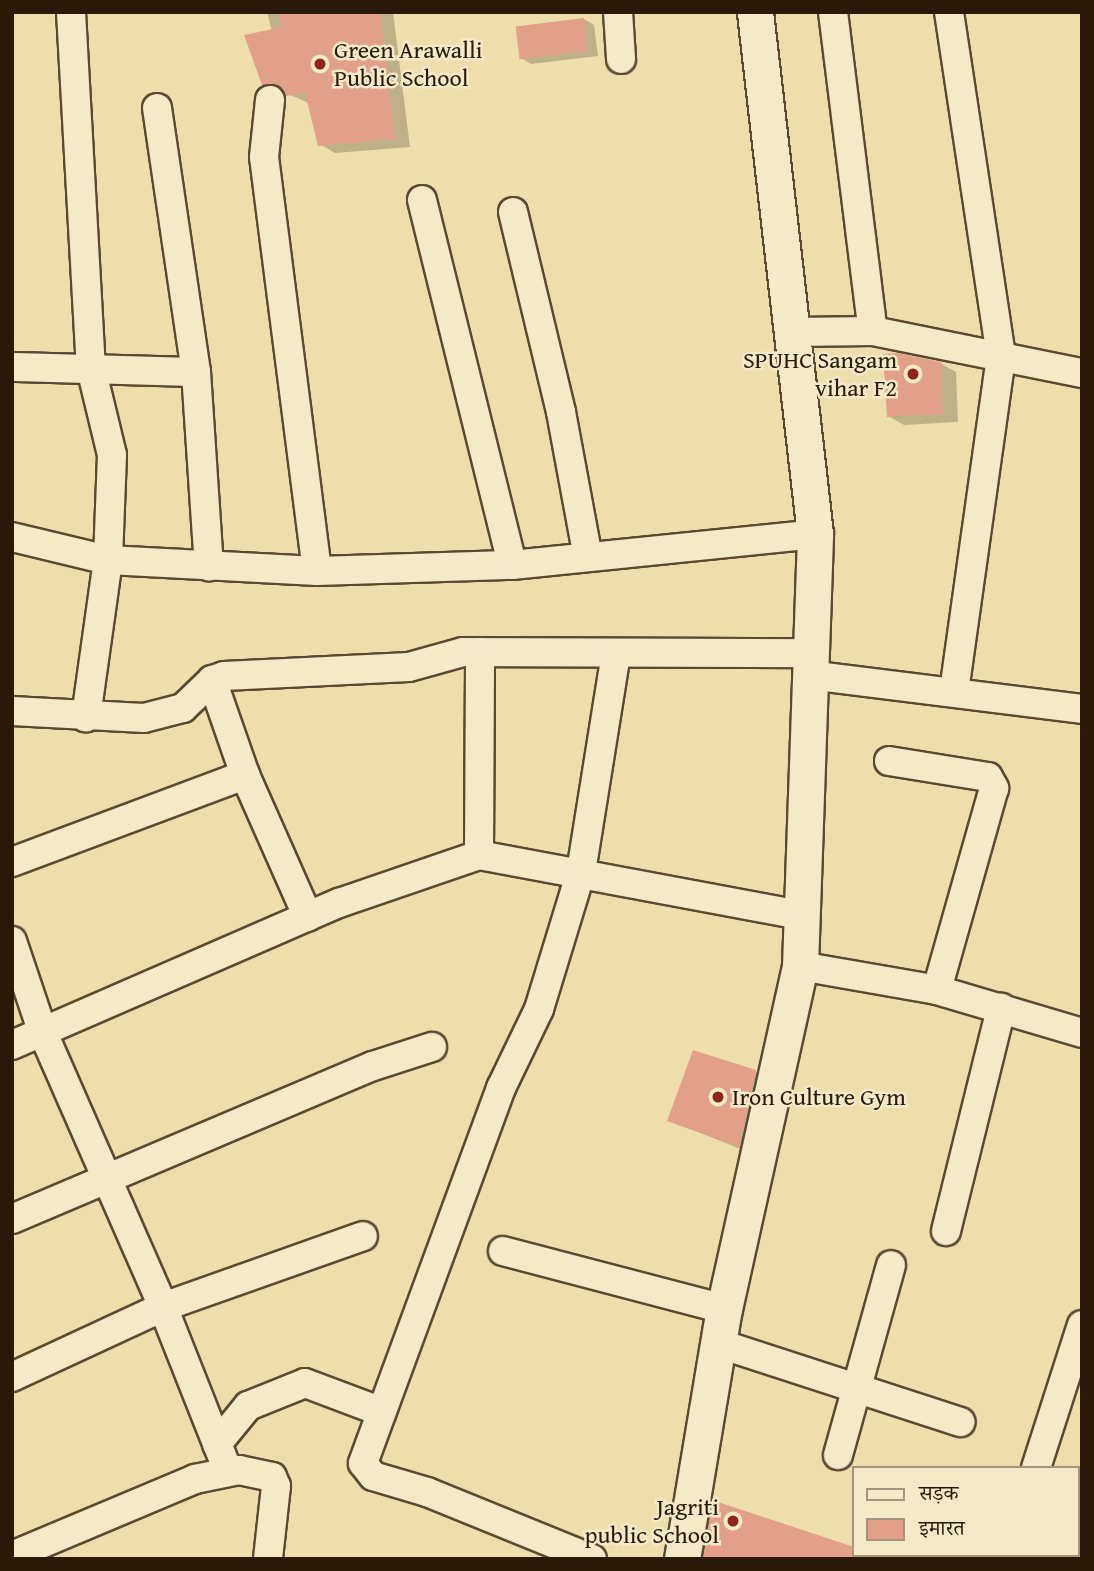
<!DOCTYPE html>
<html>
<head>
<meta charset="utf-8">
<style>
  body { margin:0 }
  #map { position:relative; width:1094px; height:1571px; overflow:hidden; background:#eedeab; font-family:"Gentium Book Plus","Noto Serif Devanagari",serif }
  div>[style] { position:absolute }
  .shadow>* { inset:0; background:#0003 }
  .building>* { inset:0; background:#e2a089; transform-origin:0 0 }
  .roads { filter:drop-shadow(2px 0 #5b4a32) drop-shadow(-2px 0 #5b4a32) drop-shadow(0 2px #5b4a32) drop-shadow(0 -2px #5b4a32) }
  .minor>* { height:28px; margin:-14px; padding:0 14px; transform-origin:14px; border-radius:14px; background:#f4eac8 }
  .tertiary>* { height:35px; margin:-17.5px; padding:0 17.5px; transform-origin:17.5px; border-radius:17.5px; background:#f4eac8 }
  .dots>* { width:19px; height:19px; translate:-50% -50%; box-sizing:border-box; border:4px solid #f4eac8; border-radius:50% }
  span { translate:-50% -50%; white-space:nowrap; text-align:center; line-height:1.15; -webkit-text-stroke:5px #f4eac8; paint-order:stroke }
  .poi-label { font-size:24px; color:#2a1809 }
  .left { translate:0 -50%; text-align:left }
  .right { translate:-100% -50%; text-align:right }
  .frame { position:absolute; inset:0; border:14px solid #2a1809; pointer-events:none }
  .legend { position:absolute; left:852px; top:1466px; width:228px; height:91px; box-sizing:border-box; background:#f4eac8; border:2px solid #a3967c; margin:0; padding:9px 12px; list-style:none; font-size:21px; color:#2a1809 }
  .legend li { display:flex; align-items:center; gap:14px; height:35px }
  .legend b { width:35px; border:2px solid #a3967c }
</style>
</head>
<body>
<div id="map">
  <div class="shadow">
    <i style="clip-path:polygon(267px 12px,393px 12px,410px 147px,335px 153px,320px 144px,309px 103px,264px 84px,272px 31px)"></i>
    <i style="clip-path:polygon(584px 19px,594px 25px,598px 56px,531px 64px,521px 58px)"></i>
    <i style="clip-path:polygon(940px 363px,956px 372px,958px 422px,904px 425px,888px 416px)"></i>
    <i style="clip-path:polygon(756px 1072px,771px 1081px,755px 1155px,669px 1120px)"></i>
  </div>
  <div class="building">
    <i style="clip-path:polygon(278px 12px,380px 12px,395px 139px,318px 146px,305px 93px,286px 96px,279px 86px,262px 85px,244px 35px,282px 27px)"></i>
    <i style="left:584px;top:18px;width:33px;height:69px;rotate:83deg"></i>
    <i style="clip-path:polygon(897px 353px,941px 362px,943px 414px,887px 417px,883px 354px)"></i>
    <i style="clip-path:polygon(693px 1050px,756px 1070px,739px 1147px,667px 1121px)"></i>
    <i style="clip-path:polygon(712px 1500px,854px 1547px,854px 1555px,877px 1555px,877px 1559px,702px 1559px)"></i>
  </div>
  <div class="roads">
    <div class="minor">
      <i style="left:71px;top:12px;width:357px;rotate:86.8deg"></i>
      <i style="left:91px;top:368px;width:89px;rotate:76.4deg"></i>
      <i style="left:112px;top:455px;width:105px;rotate:92.2deg"></i>
      <i style="left:108px;top:560px;width:159px;rotate:98deg"></i>
      <i style="left:618px;top:12px;width:47px;rotate:86.3deg"></i>
      <i style="left:833px;top:12px;width:321px;rotate:82.9deg"></i>
      <i style="left:873px;top:331px;width:213px;rotate:11.4deg"></i>
      <i style="left:949px;top:12px;width:349px;rotate:81.4deg"></i>
      <i style="left:1001px;top:357px;width:336px;rotate:98deg"></i>
      <i style="left:270px;top:100px;width:57px;rotate:96deg"></i>
      <i style="left:264px;top:157px;width:417px;rotate:82.7deg"></i>
      <i style="left:157px;top:108px;width:267px;rotate:81.6deg"></i>
      <i style="left:196px;top:372px;width:195px;rotate:86.2deg"></i>
      <i style="left:422px;top:200px;width:376px;rotate:76.1deg"></i>
      <i style="left:513px;top:212px;width:206px;rotate:76.5deg"></i>
      <i style="left:561px;top:412px;width:147px;rotate:79.5deg"></i>
      <i style="left:792px;top:332px;width:81px;rotate:-0.7deg"></i>
      <i style="left:12px;top:367px;width:184px;rotate:1.6deg"></i>
      <i style="left:12px;top:537px;width:99px;rotate:13.5deg"></i>
      <i style="left:108px;top:560px;width:209px;rotate:3deg"></i>
      <i style="left:317px;top:571px;width:195px;rotate:-1.8deg"></i>
      <i style="left:512px;top:565px;width:305px;rotate:-5.8deg"></i>
      <i style="left:810px;top:675px;width:274px;rotate:7.1deg"></i>
      <i style="left:212px;top:680px;width:101px;rotate:70.8deg"></i>
      <i style="left:245px;top:775px;width:155px;rotate:66.1deg"></i>
      <i style="left:12px;top:711px;width:132px;rotate:3deg"></i>
      <i style="left:144px;top:718px;width:40px;rotate:-14.4deg"></i>
      <i style="left:183px;top:708px;width:40px;rotate:-44deg"></i>
      <i style="left:212px;top:680px;width:13px;rotate:-18deg"></i>
      <i style="left:224px;top:676px;width:185px;rotate:-2.8deg"></i>
      <i style="left:409px;top:667px;width:56px;rotate:-15.5deg"></i>
      <i style="left:463px;top:652px;width:348px;rotate:0.2deg"></i>
      <i style="left:889px;top:761px;width:100px;rotate:9.2deg"></i>
      <i style="left:988px;top:777px;width:13px;rotate:61deg"></i>
      <i style="left:994px;top:788px;width:210px;rotate:105.8deg"></i>
      <i style="left:479px;top:855px;width:203px;rotate:-89.7deg"></i>
      <i style="left:12px;top:862px;width:249px;rotate:-20.5deg"></i>
      <i style="left:12px;top:941px;width:97px;rotate:71.4deg"></i>
      <i style="left:43px;top:1033px;width:299px;rotate:66.3deg"></i>
      <i style="left:163px;top:1307px;width:176px;rotate:68.4deg"></i>
      <i style="left:800px;top:966px;width:139px;rotate:9.9deg"></i>
      <i style="left:937px;top:990px;width:151px;rotate:16.5deg"></i>
      <i style="left:12px;top:1045px;width:357px;rotate:-23.5deg"></i>
      <i style="left:339px;top:903px;width:148px;rotate:-18.9deg"></i>
      <i style="left:479px;top:855px;width:328px;rotate:10.6deg"></i>
      <i style="left:12px;top:1219px;width:392px;rotate:-23deg"></i>
      <i style="left:373px;top:1066px;width:62px;rotate:-17.9deg"></i>
      <i style="left:946px;top:1231px;width:230px;rotate:-76.1deg"></i>
      <i style="left:503px;top:1251px;width:228px;rotate:14.7deg"></i>
      <i style="left:717px;top:1343px;width:256px;rotate:18deg"></i>
      <i style="left:12px;top:1377px;width:166px;rotate:-24.9deg"></i>
      <i style="left:163px;top:1307px;width:212px;rotate:-19.5deg"></i>
      <i style="left:217px;top:1444px;width:49px;rotate:-50.8deg"></i>
      <i style="left:248px;top:1406px;width:61px;rotate:-22deg"></i>
      <i style="left:305px;top:1383px;width:82px;rotate:20.6deg"></i>
      <i style="left:838px;top:1455px;width:197px;rotate:-74.4deg"></i>
      <i style="left:1036px;top:1468px;width:150px;rotate:-72.2deg"></i>
      <i style="left:12px;top:1556px;width:199px;rotate:-22.8deg"></i>
      <i style="left:195px;top:1479px;width:45px;rotate:-11.6deg"></i>
      <i style="left:239px;top:1470px;width:34px;rotate:12deg"></i>
      <i style="left:272px;top:1477px;width:10px;rotate:66deg"></i>
      <i style="left:276px;top:1486px;width:73px;rotate:96.3deg"></i>
      <i style="left:592px;top:1559px;width:178px;rotate:-157.9deg"></i>
      <i style="left:427px;top:1492px;width:56px;rotate:-163.5deg"></i>
      <i style="left:373px;top:1476px;width:16px;rotate:-128deg"></i>
      <i style="left:363px;top:1463px;width:400px;rotate:-69.8deg"></i>
      <i style="left:501px;top:1088px;width:88px;rotate:-64.3deg"></i>
      <i style="left:539px;top:1009px;width:143px;rotate:-73deg"></i>
      <i style="left:581px;top:872px;width:221px;rotate:-80.9deg"></i>
      <i style="left:1006px;top:1559px;width:4px;rotate:-76deg"></i>
    </div>
    <div class="tertiary">
      <i style="left:682px;top:1559px;width:254px;rotate:-80.5deg"></i>
      <i style="left:724px;top:1309px;width:351px;rotate:-77.5deg"></i>
      <i style="left:800px;top:966px;width:432px;rotate:-88deg"></i>
      <i style="left:815px;top:534px;width:525px;rotate:-96.56deg"></i>
    </div>
  </div>
  <div class="dots">
    <i style="left:320px;top:64px;background:#8f2418"></i>
    <i style="left:913px;top:374px;background:#8f2418"></i>
    <i style="left:718px;top:1097px;background:#8f2418"></i>
    <i style="left:733px;top:1521px;background:#8f2418"></i>
  </div>
  <div class="poi-label">
    <span class="left" style="left:334px;top:64px">Green Arawalli<br>Public School</span>
    <span class="right" style="left:897px;top:374px">SPUHC Sangam<br>vihar F2</span>
    <span class="left" style="left:732px;top:1097px">Iron Culture Gym</span>
    <span class="right" style="left:719px;top:1521px">Jagriti<br>public School</span>
  </div>
  <div class="frame"></div>
  <ul class="legend">
  <li><b style="height:9px;background:#f4eac8"></b>सड़क</li>
  <li><b style="height:19px;background:#e2a089"></b>इमारत</li>
  </ul>
</div>
</body>
</html>
